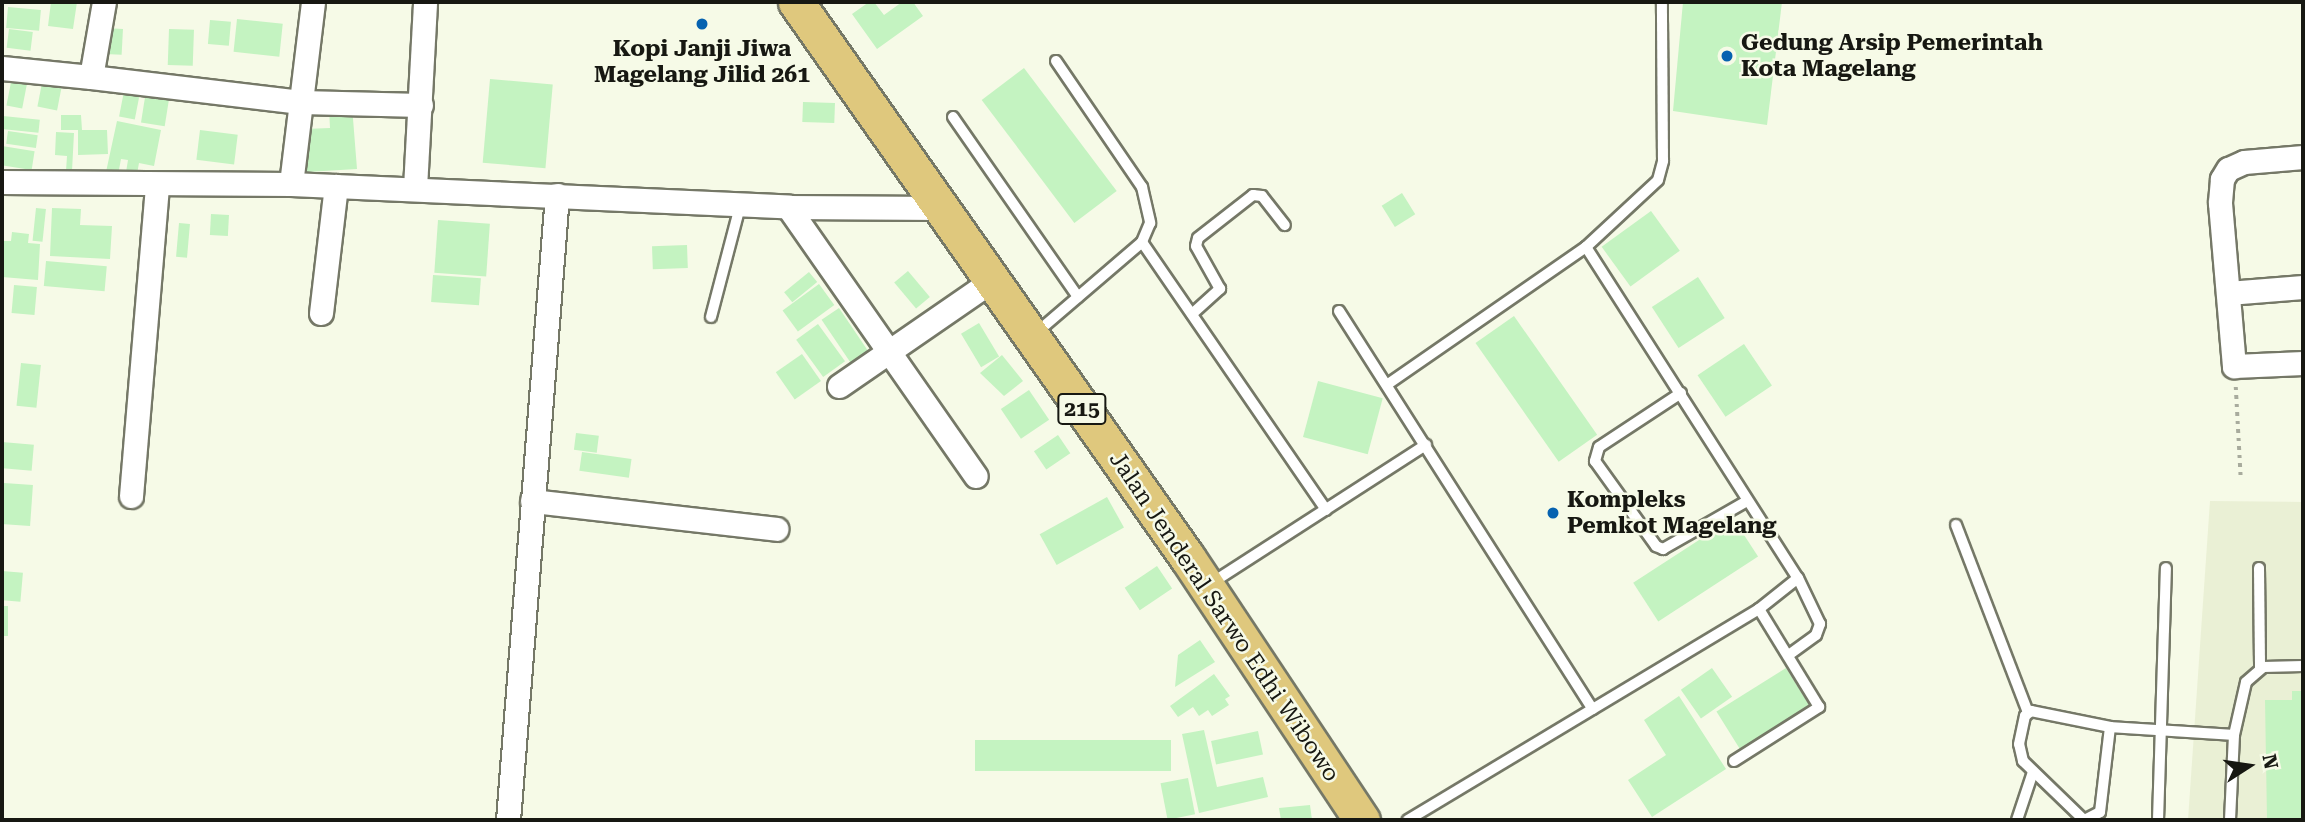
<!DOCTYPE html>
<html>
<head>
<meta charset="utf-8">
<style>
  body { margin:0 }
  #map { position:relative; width:2305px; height:822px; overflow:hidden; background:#f6fae7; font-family:"Roboto Serif",serif }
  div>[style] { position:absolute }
  .built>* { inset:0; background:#eaf0d5 }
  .building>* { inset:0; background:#c4f3c1; transform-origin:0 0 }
  .path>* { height:3.5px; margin-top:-1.75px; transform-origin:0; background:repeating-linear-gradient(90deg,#a8ab9d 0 3.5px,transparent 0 8.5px) }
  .roads { filter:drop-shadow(2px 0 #757867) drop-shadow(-2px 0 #757867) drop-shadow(0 2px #757867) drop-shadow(0 -2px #757867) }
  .lane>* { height:10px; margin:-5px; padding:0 5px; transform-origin:5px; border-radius:5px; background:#fff }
  .street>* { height:23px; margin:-11.5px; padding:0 11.5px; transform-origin:11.5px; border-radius:11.5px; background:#fff }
  .primary>* { height:35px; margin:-17.5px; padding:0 17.5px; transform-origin:17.5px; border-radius:17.5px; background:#dfc87d }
  .dots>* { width:19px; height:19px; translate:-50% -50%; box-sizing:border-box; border:4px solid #f6fae7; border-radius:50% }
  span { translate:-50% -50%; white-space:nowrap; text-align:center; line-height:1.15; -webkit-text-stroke:5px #f6fae7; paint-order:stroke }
  .shield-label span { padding:2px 5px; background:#f6fae7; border:2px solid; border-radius:5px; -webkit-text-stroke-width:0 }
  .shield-label { font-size:21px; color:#171812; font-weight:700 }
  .poi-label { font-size:23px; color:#171812; font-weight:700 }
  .left { translate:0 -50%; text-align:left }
  .street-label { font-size:23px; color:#171812 }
  .frame { position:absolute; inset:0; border:4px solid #171812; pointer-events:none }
  .north { position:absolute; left:2214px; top:731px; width:70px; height:70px; -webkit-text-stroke:5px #f6fae7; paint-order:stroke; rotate:78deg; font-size:19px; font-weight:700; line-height:28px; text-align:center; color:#171812 }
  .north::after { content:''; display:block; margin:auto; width:24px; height:32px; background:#171812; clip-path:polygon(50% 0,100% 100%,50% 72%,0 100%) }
</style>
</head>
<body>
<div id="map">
  <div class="built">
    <i style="clip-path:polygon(2210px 501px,2303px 502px,2303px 820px,2188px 820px)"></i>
  </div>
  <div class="building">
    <i style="clip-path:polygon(51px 2px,77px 2px,73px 29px,48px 26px)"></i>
    <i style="clip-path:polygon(869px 2px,874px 2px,884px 15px,902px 2px,913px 2px,923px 16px,877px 49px,852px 14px)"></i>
    <i style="clip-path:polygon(1683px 2px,1782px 2px,1767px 125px,1673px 111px)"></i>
    <i style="left:8px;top:7px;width:33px;height:21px;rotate:5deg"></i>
    <i style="left:237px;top:19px;width:46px;height:33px;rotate:6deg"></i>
    <i style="left:210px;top:20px;width:21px;height:24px;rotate:5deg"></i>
    <i style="left:106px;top:28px;width:17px;height:26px;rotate:3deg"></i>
    <i style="left:9px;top:29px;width:24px;height:19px;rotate:7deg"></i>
    <i style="left:169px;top:29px;width:25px;height:36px;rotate:2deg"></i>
    <i style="left:1024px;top:68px;width:154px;height:53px;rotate:53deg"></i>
    <i style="left:12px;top:77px;width:16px;height:29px;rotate:11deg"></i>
    <i style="left:490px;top:79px;width:63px;height:84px;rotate:5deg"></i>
    <i style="left:42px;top:83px;width:20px;height:24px;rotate:11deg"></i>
    <i style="left:125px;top:86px;width:16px;height:31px;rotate:11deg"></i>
    <i style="left:146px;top:91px;width:24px;height:32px;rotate:9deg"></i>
    <i style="left:803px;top:102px;width:32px;height:20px;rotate:2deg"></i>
    <i style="clip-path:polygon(352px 106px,357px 169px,307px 172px,304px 129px,330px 128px,329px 108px)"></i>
    <i style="clip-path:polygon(61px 115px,81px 115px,82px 130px,107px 130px,108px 154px,78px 155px,78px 130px,61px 130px)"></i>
    <i style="left:3px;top:116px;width:37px;height:13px;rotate:6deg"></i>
    <i style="clip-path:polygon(117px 121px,161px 130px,154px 166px,139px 163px,137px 174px,126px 172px,128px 160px,121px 159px,118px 175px,106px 172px)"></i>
    <i style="left:200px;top:130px;width:38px;height:30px;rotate:7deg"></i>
    <i style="left:8px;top:131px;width:30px;height:13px;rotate:8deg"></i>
    <i style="clip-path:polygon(56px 132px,74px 133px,72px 171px,66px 171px,67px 156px,55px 155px)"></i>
    <i style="left:2px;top:146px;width:33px;height:19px;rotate:9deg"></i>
    <i style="left:1402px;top:193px;width:25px;height:24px;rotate:58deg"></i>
    <i style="left:36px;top:208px;width:10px;height:33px;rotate:6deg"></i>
    <i style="clip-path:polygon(52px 208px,81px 209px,80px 225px,112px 226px,110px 259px,50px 256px)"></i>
    <i style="left:1651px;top:211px;width:49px;height:61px;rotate:54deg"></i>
    <i style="left:211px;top:214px;width:18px;height:21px;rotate:3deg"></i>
    <i style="left:438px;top:220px;width:52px;height:53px;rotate:4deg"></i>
    <i style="left:179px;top:223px;width:11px;height:34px;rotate:5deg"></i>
    <i style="clip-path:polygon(12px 232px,29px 234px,28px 243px,40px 244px,38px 280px,2px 277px,4px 241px,11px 241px)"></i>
    <i style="left:687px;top:245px;width:23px;height:35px;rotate:88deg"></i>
    <i style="left:46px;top:261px;width:61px;height:25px;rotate:5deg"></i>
    <i style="left:908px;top:271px;width:34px;height:18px;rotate:50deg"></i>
    <i style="left:809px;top:272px;width:13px;height:32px;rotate:51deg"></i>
    <i style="left:433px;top:275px;width:48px;height:27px;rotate:4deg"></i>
    <i style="left:1698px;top:277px;width:49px;height:55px;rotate:57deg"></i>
    <i style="left:819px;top:284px;width:26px;height:45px;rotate:54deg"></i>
    <i style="left:14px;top:285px;width:23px;height:28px;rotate:5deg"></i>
    <i style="left:839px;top:308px;width:55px;height:21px;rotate:56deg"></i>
    <i style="left:1514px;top:316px;width:145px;height:47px;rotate:55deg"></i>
    <i style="left:979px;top:323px;width:39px;height:21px;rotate:59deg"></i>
    <i style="left:818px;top:324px;width:46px;height:27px;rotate:54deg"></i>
    <i style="left:1744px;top:344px;width:50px;height:56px;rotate:56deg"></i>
    <i style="left:802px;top:354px;width:33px;height:32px;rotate:55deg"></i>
    <i style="clip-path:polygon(1002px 355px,1023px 381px,1004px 396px,980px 373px)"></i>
    <i style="left:21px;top:363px;width:20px;height:43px;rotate:6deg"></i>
    <i style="left:1318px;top:381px;width:67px;height:58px;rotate:15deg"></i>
    <i style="left:1029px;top:390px;width:36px;height:34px;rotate:56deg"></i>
    <i style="left:576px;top:433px;width:23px;height:17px;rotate:7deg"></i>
    <i style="left:1058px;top:435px;width:22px;height:29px;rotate:56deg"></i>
    <i style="left:2px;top:442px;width:32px;height:26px;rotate:5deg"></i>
    <i style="left:582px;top:452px;width:50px;height:19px;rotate:8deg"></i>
    <i style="left:4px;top:483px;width:29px;height:41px;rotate:4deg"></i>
    <i style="left:1107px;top:497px;width:35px;height:77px;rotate:61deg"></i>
    <i style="left:1733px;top:518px;width:46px;height:119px;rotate:57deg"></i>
    <i style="left:1157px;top:566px;width:27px;height:39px;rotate:56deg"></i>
    <i style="left:2px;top:571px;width:21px;height:29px;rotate:5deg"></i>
    <i style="left:8px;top:606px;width:30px;height:6px;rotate:90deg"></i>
    <i style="clip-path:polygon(1200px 640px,1215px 662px,1175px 687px,1178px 655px)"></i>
    <i style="left:1712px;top:668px;width:35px;height:38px;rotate:55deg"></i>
    <i style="left:1786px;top:668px;width:46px;height:82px;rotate:58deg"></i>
    <i style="clip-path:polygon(1214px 674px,1230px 696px,1225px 699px,1229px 705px,1212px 716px,1208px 710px,1199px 716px,1193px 707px,1178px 717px,1170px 706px)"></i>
    <i style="clip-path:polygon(2292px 691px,2303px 691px,2303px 820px,2267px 820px,2265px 700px,2292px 700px)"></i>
    <i style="clip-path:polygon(1679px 696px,1726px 769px,1652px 817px,1628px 780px,1666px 755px,1644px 720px)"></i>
    <i style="clip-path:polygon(1204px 730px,1217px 787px,1263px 777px,1268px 797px,1199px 813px,1182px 734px)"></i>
    <i style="left:1258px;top:731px;width:24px;height:48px;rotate:78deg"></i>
    <i style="left:975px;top:740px;width:196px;height:31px"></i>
    <i style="left:1188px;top:778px;width:37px;height:28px;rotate:79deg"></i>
    <i style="clip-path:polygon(1310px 805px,1312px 820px,1281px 820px,1279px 808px)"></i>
  </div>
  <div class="path">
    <i style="left:2236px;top:387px;width:92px;rotate:86.9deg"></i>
  </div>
  <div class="roads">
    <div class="lane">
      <i style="left:1056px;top:61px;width:153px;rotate:55.7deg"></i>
      <i style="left:1142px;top:187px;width:37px;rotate:77deg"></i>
      <i style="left:1150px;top:223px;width:21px;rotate:113deg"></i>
      <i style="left:953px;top:117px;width:219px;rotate:55.2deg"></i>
      <i style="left:1586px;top:247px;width:98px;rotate:-42.9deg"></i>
      <i style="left:1658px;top:180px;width:20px;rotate:-75deg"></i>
      <i style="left:1663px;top:161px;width:159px;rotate:-90.4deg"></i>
      <i style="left:1339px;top:311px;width:472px;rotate:57.5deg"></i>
      <i style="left:1192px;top:314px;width:38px;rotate:-42deg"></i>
      <i style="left:1220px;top:289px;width:49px;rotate:-119.2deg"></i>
      <i style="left:1196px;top:246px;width:8px;rotate:-76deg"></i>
      <i style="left:1198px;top:238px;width:70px;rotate:-38deg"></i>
      <i style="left:1253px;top:195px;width:9px;rotate:6deg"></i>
      <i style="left:1262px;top:196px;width:37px;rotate:52deg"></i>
      <i style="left:711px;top:317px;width:118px;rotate:-75.3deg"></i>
      <i style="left:1036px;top:333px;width:140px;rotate:-40.6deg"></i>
      <i style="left:1142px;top:242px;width:325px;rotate:55.5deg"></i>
      <i style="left:1388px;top:384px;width:241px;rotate:-34.7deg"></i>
      <i style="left:1586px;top:247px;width:393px;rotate:57.4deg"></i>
      <i style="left:1798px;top:578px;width:50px;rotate:141.5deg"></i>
      <i style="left:1759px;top:609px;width:410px;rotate:149deg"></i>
      <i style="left:1681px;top:393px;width:98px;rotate:146.6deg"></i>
      <i style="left:1599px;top:447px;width:15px;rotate:106deg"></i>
      <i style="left:1595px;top:461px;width:105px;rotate:54.3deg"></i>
      <i style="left:1656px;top:546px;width:8px;rotate:23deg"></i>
      <i style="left:1663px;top:549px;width:97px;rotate:-29.7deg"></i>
      <i style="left:1956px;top:525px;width:201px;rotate:69deg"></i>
      <i style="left:2259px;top:568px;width:100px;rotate:89.4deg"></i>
      <i style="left:1210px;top:584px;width:257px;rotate:-32.8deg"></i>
      <i style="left:1790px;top:654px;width:32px;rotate:-36deg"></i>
      <i style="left:1816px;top:635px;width:12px;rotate:-70deg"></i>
      <i style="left:1820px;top:624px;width:51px;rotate:-115.6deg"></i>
      <i style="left:2110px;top:727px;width:86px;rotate:96.7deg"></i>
      <i style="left:2100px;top:812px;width:18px;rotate:153deg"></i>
      <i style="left:2084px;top:820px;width:85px;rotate:-136deg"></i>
      <i style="left:2023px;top:761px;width:17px;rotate:-103deg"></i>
      <i style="left:2019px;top:744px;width:29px;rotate:-78deg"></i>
      <i style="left:2025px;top:716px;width:8px;rotate:-40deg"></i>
      <i style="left:2031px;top:711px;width:81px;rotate:11.4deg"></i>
      <i style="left:2110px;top:727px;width:124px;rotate:3.7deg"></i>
      <i style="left:1734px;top:761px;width:101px;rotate:-32.4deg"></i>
      <i style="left:1819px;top:707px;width:115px;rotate:-121.5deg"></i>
      <i style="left:2017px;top:820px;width:51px;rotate:-71.6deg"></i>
      <i style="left:2158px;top:820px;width:252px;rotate:-88.2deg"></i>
      <i style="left:2230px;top:820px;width:85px;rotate:-87.3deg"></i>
      <i style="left:2234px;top:735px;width:54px;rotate:-77.2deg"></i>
      <i style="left:2246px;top:682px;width:23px;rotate:-41deg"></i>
      <i style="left:2263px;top:667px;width:40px;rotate:-1.4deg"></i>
    </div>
    <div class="street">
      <i style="left:2px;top:68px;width:89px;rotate:5.8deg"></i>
      <i style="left:91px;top:77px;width:76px;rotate:-80.2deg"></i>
      <i style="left:91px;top:77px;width:211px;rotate:6.8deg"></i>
      <i style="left:301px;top:102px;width:120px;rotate:1.4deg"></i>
      <i style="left:2303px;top:157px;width:59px;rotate:175.2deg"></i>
      <i style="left:2244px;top:162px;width:17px;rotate:156deg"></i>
      <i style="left:2228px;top:169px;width:12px;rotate:121deg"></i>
      <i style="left:2222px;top:179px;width:24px;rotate:95deg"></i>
      <i style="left:2220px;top:203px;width:164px;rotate:85.1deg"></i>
      <i style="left:2234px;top:366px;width:69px;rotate:-2.5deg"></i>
      <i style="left:2px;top:182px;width:289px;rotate:0.4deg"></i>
      <i style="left:291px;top:184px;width:498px;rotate:2.6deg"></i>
      <i style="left:788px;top:207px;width:152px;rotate:0.4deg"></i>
      <i style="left:291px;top:184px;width:183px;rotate:-83.1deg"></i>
      <i style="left:415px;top:188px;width:186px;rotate:-86.9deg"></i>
      <i style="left:788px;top:207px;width:328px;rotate:55.1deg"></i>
      <i style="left:2228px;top:293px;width:75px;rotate:-4.6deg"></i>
      <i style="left:321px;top:313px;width:128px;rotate:-83.3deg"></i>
      <i style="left:839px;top:386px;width:185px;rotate:-34.6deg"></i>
      <i style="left:131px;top:496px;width:313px;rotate:-85.2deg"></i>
      <i style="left:532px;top:501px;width:246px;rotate:6.5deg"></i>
      <i style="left:508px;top:820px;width:627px;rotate:-85.52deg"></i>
    </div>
    <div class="primary">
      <i style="left:796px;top:2px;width:679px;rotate:54.84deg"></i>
      <i style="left:1187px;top:557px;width:316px;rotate:56.4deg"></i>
    </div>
  </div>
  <div class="dots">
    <i style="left:702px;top:24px;background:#0662b0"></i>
    <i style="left:1727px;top:56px;background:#0662b0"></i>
    <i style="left:1553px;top:513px;background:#0662b0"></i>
  </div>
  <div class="shield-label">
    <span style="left:1082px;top:409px">215</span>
  </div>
  <div class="poi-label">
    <span class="left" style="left:1741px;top:56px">Gedung Arsip Pemerintah<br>Kota Magelang</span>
    <span style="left:702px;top:62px">Kopi Janji Jiwa<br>Magelang Jilid 261</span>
    <span class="left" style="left:1567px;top:513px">Kompleks<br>Pemkot Magelang</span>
  </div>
  <div class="street-label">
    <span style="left:1224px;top:617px;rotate:56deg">Jalan Jenderal Sarwo Edhi Wibowo</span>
  </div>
  <div class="frame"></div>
  <div class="north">N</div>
</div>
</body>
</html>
